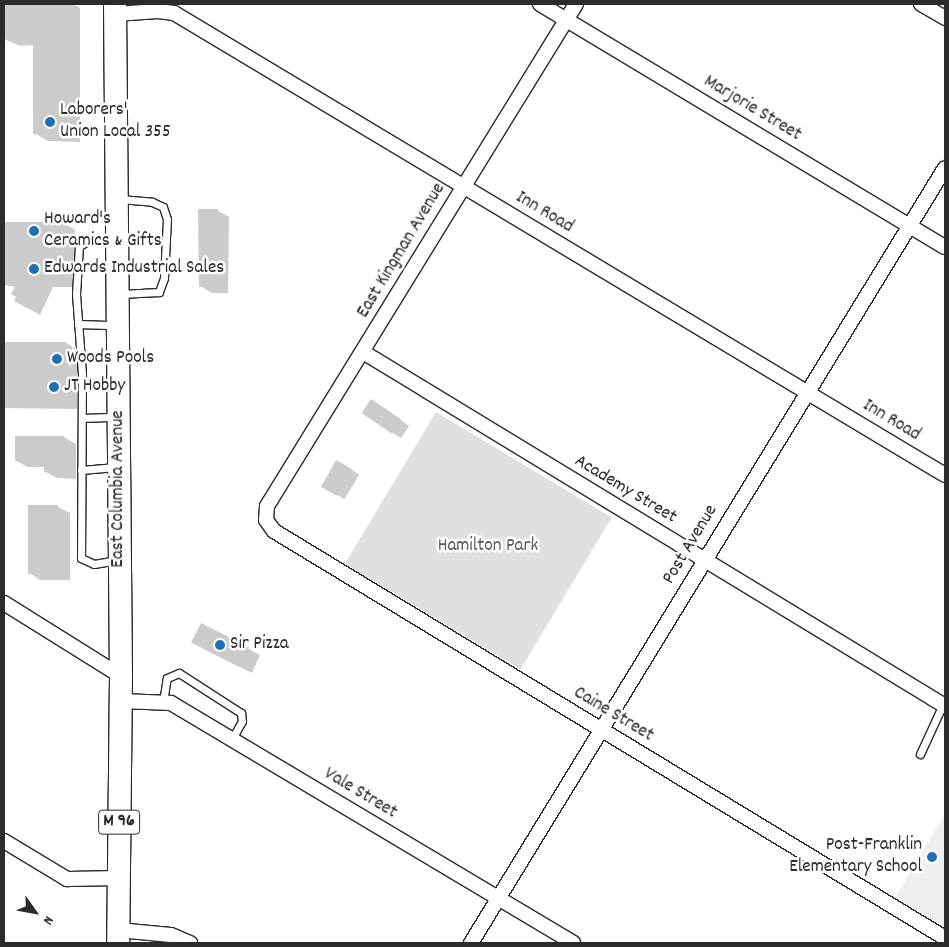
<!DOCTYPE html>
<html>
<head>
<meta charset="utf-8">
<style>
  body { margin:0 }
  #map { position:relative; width:949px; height:947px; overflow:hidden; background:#fff; font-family:Dekko,sans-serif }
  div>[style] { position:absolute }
  .built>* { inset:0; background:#efefef }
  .green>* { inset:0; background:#e0e0e0; transform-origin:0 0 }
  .shadow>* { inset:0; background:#0003; transform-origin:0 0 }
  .building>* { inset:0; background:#cbcbcb; transform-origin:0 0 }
  .roads { filter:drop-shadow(1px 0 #2b2b2b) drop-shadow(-1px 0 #2b2b2b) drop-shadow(0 1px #2b2b2b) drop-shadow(0 -1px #2b2b2b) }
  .lane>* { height:7px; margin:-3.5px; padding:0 3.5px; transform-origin:3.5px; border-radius:3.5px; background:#fff }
  .street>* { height:14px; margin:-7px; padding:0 7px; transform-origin:7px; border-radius:7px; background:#fff }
  .primary>* { height:22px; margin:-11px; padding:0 11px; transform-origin:11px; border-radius:11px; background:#fff }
  .dots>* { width:14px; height:14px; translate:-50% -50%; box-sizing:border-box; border:2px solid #fff; border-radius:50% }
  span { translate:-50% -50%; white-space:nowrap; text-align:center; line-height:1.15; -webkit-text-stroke:5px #fff; paint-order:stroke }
  .shield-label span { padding:1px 4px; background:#fff; border:1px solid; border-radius:4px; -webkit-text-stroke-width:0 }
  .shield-label { font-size:18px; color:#2b2b2b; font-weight:700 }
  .street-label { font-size:19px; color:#2b2b2b }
  .poi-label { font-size:19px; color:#2b2b2b }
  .left { translate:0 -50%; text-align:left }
  .right { translate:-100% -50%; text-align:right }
  .park-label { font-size:19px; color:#585858 }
  .frame { position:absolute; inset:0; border:5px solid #2b2b2b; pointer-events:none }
  .north { position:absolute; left:10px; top:887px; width:50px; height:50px; -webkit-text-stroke:4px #fff; paint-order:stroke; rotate:122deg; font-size:14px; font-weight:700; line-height:20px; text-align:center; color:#2b2b2b }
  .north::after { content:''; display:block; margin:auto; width:18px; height:22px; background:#2b2b2b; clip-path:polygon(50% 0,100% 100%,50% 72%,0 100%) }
</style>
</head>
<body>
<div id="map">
  <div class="built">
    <i style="clip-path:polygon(945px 814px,945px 930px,894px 899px)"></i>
  </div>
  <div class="green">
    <i style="left:436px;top:412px;width:205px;height:177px;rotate:31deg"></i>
  </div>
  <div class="shadow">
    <i style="clip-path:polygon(4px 4px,73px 4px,80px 8px,80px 142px,48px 141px,34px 133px,34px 45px,20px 46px,4px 39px)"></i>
    <i style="clip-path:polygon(217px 210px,229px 217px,228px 293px,212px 293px,200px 286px)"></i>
    <i style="clip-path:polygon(4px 223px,64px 223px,75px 230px,75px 287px,53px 287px,40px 315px,26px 307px,17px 297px,16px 287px,4px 285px)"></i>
    <i style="clip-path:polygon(4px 343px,66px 343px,78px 350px,78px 409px,4px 408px)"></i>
    <i style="clip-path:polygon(379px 405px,409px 426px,401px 438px,394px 434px)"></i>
    <i style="clip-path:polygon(64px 437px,76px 444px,76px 479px,57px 478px,46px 472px,46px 467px,28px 467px,16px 461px)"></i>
    <i style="left:337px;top:461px;width:26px;height:29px;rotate:31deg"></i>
    <i style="clip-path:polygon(29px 506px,58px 507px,70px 513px,70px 580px,40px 580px,29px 573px)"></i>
    <i style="clip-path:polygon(202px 624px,260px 655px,252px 673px,204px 649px)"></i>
  </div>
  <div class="building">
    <i style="clip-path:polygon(4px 4px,67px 4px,66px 134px,33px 134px,33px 38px,4px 38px)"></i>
    <i style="clip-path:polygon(198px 209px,218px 209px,216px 287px,199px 287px)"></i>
    <i style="clip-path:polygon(4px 222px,64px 222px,64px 281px,42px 281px,29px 309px,14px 301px,16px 297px,11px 294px,18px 281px,4px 281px)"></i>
    <i style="left:4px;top:342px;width:62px;height:61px"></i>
    <i style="left:371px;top:399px;width:37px;height:17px;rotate:34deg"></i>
    <i style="clip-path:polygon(15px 436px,64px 436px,64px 473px,44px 472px,44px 461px,15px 461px)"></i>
    <i style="left:336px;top:460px;width:18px;height:31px;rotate:29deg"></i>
    <i style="left:28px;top:505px;width:30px;height:69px"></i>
    <i style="left:201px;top:623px;width:54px;height:22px;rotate:27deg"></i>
  </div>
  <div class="roads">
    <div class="lane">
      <i style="left:120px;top:199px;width:32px;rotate:5deg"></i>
      <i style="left:152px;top:202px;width:12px;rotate:24deg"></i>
      <i style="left:163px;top:207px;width:13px;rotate:72deg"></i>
      <i style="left:167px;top:219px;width:59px;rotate:92.9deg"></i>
      <i style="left:164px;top:278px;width:15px;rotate:110deg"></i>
      <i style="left:159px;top:292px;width:39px;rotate:177deg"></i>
      <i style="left:114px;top:242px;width:26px;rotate:-178deg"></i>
      <i style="left:88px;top:241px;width:10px;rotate:151deg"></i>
      <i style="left:79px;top:246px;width:48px;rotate:93.6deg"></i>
      <i style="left:76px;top:294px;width:79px;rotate:85.7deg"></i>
      <i style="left:82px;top:373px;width:185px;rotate:90.3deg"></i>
      <i style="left:81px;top:558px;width:14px;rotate:25deg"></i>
      <i style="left:94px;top:564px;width:22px;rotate:-10deg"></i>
      <i style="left:78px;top:324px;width:37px;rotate:2deg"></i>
      <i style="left:82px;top:418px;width:34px;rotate:-2deg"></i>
      <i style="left:81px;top:470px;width:35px;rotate:-5deg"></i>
      <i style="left:163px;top:702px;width:24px;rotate:-81deg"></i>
      <i style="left:167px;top:678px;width:13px;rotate:-23deg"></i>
      <i style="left:179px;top:673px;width:74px;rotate:32.8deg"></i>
      <i style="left:241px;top:713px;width:8px;rotate:83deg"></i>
      <i style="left:242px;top:721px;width:21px;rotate:119deg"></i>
      <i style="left:920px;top:754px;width:55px;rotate:-65.3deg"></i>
    </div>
    <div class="street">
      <i style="left:540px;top:4px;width:472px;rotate:31deg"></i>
      <i style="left:576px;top:4px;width:589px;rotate:121.61deg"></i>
      <i style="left:267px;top:506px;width:14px;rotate:94deg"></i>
      <i style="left:266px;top:520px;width:14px;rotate:54deg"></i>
      <i style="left:274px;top:531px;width:785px;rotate:31.24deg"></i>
      <i style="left:921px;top:4px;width:28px;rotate:30deg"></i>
      <i style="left:116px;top:14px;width:42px;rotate:-4.1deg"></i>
      <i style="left:158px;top:11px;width:16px;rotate:7deg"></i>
      <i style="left:174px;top:13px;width:899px;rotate:30.93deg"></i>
      <i style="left:363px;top:352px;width:681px;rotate:31.31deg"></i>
      <i style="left:4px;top:603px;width:138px;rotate:32deg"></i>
      <i style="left:121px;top:701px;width:50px;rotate:2.3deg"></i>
      <i style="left:171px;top:703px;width:468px;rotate:30.8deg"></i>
      <i style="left:4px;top:841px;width:74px;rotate:31.1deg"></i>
      <i style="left:67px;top:879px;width:52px;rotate:-1.1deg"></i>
      <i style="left:118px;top:930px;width:53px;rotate:5.4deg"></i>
      <i style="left:171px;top:935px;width:21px;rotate:23deg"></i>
      <i style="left:471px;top:943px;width:908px;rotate:-58.55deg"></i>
    </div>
    <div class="primary">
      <i style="left:115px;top:4px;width:672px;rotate:89.49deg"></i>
      <i style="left:121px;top:676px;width:267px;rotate:90.6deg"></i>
    </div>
  </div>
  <div class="dots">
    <i style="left:50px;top:122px;background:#1f6fb2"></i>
    <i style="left:34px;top:231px;background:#1f6fb2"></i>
    <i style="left:34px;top:269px;background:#1f6fb2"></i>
    <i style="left:57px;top:359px;background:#1f6fb2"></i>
    <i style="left:54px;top:387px;background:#1f6fb2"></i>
    <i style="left:220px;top:645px;background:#1f6fb2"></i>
    <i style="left:932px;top:857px;background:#1f6fb2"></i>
  </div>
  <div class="shield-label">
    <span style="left:119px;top:822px">M 96</span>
  </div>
  <div class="street-label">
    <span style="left:752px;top:109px;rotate:31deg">Marjorie Street</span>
    <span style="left:544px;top:213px;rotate:31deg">Inn Road</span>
    <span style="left:402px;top:251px;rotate:-59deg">East Kingman Avenue</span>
    <span style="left:891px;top:421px;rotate:31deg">Inn Road</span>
    <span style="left:119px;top:489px;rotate:-90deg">East Columbia Avenue</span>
    <span style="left:625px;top:490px;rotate:31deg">Academy Street</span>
    <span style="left:691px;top:545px;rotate:-59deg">Post Avenue</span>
    <span style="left:613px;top:715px;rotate:31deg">Caine Street</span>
    <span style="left:360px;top:794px;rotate:31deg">Vale Street</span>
  </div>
  <div class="poi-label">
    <span class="left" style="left:60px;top:122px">Laborers'<br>Union Local 355</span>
    <span class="left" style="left:44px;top:231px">Howard's<br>Ceramics &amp; Gifts</span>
    <span class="left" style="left:44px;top:269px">Edwards Industrial Sales</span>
    <span class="left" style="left:67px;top:359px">Woods Pools</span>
    <span class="left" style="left:64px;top:387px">JT Hobby</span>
    <span class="left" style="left:230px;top:645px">Sir Pizza</span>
    <span class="right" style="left:922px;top:857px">Post-Franklin<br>Elementary School</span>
  </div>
  <div class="park-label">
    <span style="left:488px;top:547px">Hamilton Park</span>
  </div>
  <div class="frame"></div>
  <div class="north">N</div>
</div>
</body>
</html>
